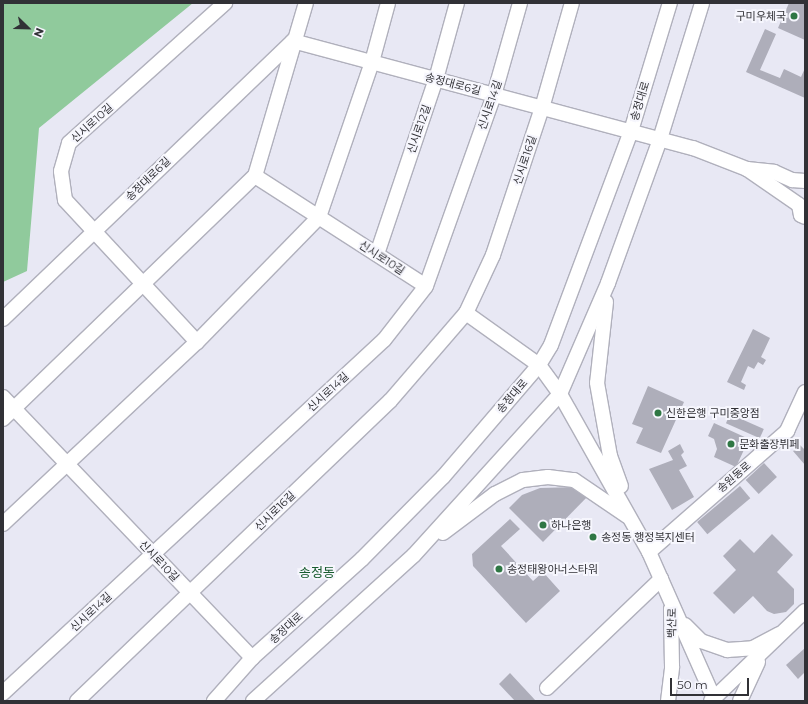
<!DOCTYPE html>
<html>
<head>
<meta charset="utf-8">
<style>
  body { margin:0 }
  #map { position:relative; width:808px; height:704px; overflow:hidden; background:#e8e8f4; font-family:Montserrat,"Noto Sans KR",sans-serif }
  div>[style] { position:absolute }
  .green>* { inset:0; background:#90ca9c }
  .building>* { inset:0; background:#aeaeba; transform-origin:0 0 }
  .roads { filter:drop-shadow(1px 0 #b0b0bc) drop-shadow(-1px 0 #b0b0bc) drop-shadow(0 1px #b0b0bc) drop-shadow(0 -1px #b0b0bc) }
  .minor>* { height:14px; margin:-7px; padding:0 7px; transform-origin:7px; border-radius:7px; background:#fff }
  .dots>* { width:11px; height:11px; translate:-50% -50%; box-sizing:border-box; border:2px solid #f6f6fd; border-radius:50% }
  span { translate:-50% -50%; white-space:nowrap; text-align:center; line-height:1.15; -webkit-text-stroke:4px #f6f6fd; paint-order:stroke }
  .poi-label { font-size:11px; color:#313136 }
  .right { translate:-100% -50%; text-align:right }
  .left { translate:0 -50%; text-align:left }
  .street-label { font-size:11px; color:#313136 }
  .quarter-label { font-size:13px; color:#185c2f }
  .frame { position:absolute; inset:0; border:4px solid #313136; pointer-events:none }
  .north { position:absolute; left:8px; top:8px; width:40px; height:40px; -webkit-text-stroke:3px #f6f6fd; paint-order:stroke; rotate:113deg; font-size:11px; font-weight:700; line-height:16px; text-align:center; color:#313136 }
  .north::after { content:''; display:block; margin:auto; width:14px; height:18px; background:#313136; clip-path:polygon(50% 0,100% 100%,50% 72%,0 100%) }
  .scale { position:absolute; left:670px; top:678px; width:79px; height:18px; box-sizing:border-box; border:2px solid #313136; border-top:0; padding-left:5px; font-size:12px; line-height:14px; white-space:nowrap; color:#313136; -webkit-text-stroke:3px #f6f6fd; paint-order:stroke }
</style>
</head>
<body>
<div id="map">
  <div class="green">
    <i style="clip-path:polygon(3px 3px,193px 3px,39px 128px,27px 271px,3px 282px)"></i>
  </div>
  <div class="building">
    <i style="clip-path:polygon(789px 3px,805px 3px,805px 40px,778px 28px)"></i>
    <i style="clip-path:polygon(765px 29px,776px 34px,760px 70px,780px 78px,784px 69px,801px 77px,805px 68px,805px 98px,746px 72px)"></i>
    <i style="clip-path:polygon(753px 329px,770px 338px,761px 357px,766px 360px,763px 365px,758px 362px,754px 369px,748px 366px,741px 382px,746px 385px,744px 390px,727px 382px)"></i>
    <i style="clip-path:polygon(648px 386px,684px 402px,661px 453px,636px 443px,643px 428px,632px 424px)"></i>
    <i style="left:730px;top:414px;width:37px;height:10px;rotate:24deg"></i>
    <i style="clip-path:polygon(714px 423px,749px 439px,736px 467px,714px 457px,717px 449px,714px 439px,708px 436px)"></i>
    <i style="clip-path:polygon(680px 444px,684px 452px,681px 455px,687px 466px,679px 470px,694px 497px,672px 510px,649px 469px,673px 460px,668px 451px)"></i>
    <i style="clip-path:polygon(800px 445px,805px 450px,805px 465px,793px 451px)"></i>
    <i style="left:764px;top:463px;width:19px;height:25px;rotate:47deg"></i>
    <i style="left:740px;top:486px;width:16px;height:56px;rotate:50deg"></i>
    <i style="clip-path:polygon(577px 487px,590px 494px,543px 542px,509px 508px,522px 495px,540px 488px)"></i>
    <i style="clip-path:polygon(510px 519px,520px 529px,501px 546px,533px 581px,543px 572px,560px 591px,526px 623px,473px 566px,472px 554px)"></i>
    <i style="clip-path:polygon(772px 534px,793px 555px,777px 572px,794px 589px,794px 604px,786px 612px,774px 614px,767px 611px,753px 596px,734px 614px,713px 593px,736px 570px,723px 556px,740px 539px,754px 553px)"></i>
    <i style="clip-path:polygon(805px 648px,805px 672px,798px 679px,786px 665px)"></i>
    <i style="clip-path:polygon(510px 673px,536px 701px,515px 701px,499px 684px)"></i>
  </div>
  <div class="roads">
    <div class="minor">
      <i style="left:747px;top:169px;width:63px;rotate:34.7deg"></i>
      <i style="left:799px;top:205px;width:10px;rotate:79deg"></i>
      <i style="left:801px;top:215px;width:4px;rotate:27deg"></i>
      <i style="left:255px;top:176px;width:203px;rotate:32.8deg"></i>
      <i style="left:255px;top:176px;width:180px;rotate:-73.6deg"></i>
      <i style="left:377px;top:254px;width:185px;rotate:-71.4deg"></i>
      <i style="left:436px;top:79px;width:79px;rotate:-74.6deg"></i>
      <i style="left:606px;top:302px;width:81px;rotate:96.3deg"></i>
      <i style="left:597px;top:383px;width:74px;rotate:79.9deg"></i>
      <i style="left:610px;top:456px;width:32px;rotate:70deg"></i>
      <i style="left:466px;top:313px;width:90px;rotate:35.5deg"></i>
      <i style="left:539px;top:365px;width:36px;rotate:54deg"></i>
      <i style="left:560px;top:394px;width:181px;rotate:60.6deg"></i>
      <i style="left:649px;top:552px;width:163px;rotate:66.1deg"></i>
      <i style="left:3px;top:319px;width:402px;rotate:-43.8deg"></i>
      <i style="left:293px;top:41px;width:414px;rotate:15deg"></i>
      <i style="left:693px;top:148px;width:58px;rotate:21.3deg"></i>
      <i style="left:747px;top:169px;width:27px;rotate:6deg"></i>
      <i style="left:774px;top:172px;width:20px;rotate:24deg"></i>
      <i style="left:792px;top:180px;width:13px;rotate:4deg"></i>
      <i style="left:197px;top:342px;width:194px;rotate:-132.9deg"></i>
      <i style="left:65px;top:200px;width:29px;rotate:-98deg"></i>
      <i style="left:61px;top:171px;width:29px;rotate:-74deg"></i>
      <i style="left:69px;top:143px;width:210px;rotate:-41.9deg"></i>
      <i style="left:3px;top:397px;width:361px;rotate:46.3deg"></i>
      <i style="left:3px;top:419px;width:350px;rotate:-44deg"></i>
      <i style="left:3px;top:524px;width:266px;rotate:-43.2deg"></i>
      <i style="left:197px;top:342px;width:175px;rotate:-45.7deg"></i>
      <i style="left:319px;top:217px;width:164px;rotate:-71.1deg"></i>
      <i style="left:372px;top:62px;width:61px;rotate:-74.8deg"></i>
      <i style="left:443px;top:533px;width:65px;rotate:-36.9deg"></i>
      <i style="left:495px;top:494px;width:31px;rotate:-27deg"></i>
      <i style="left:523px;top:480px;width:25px;rotate:-7deg"></i>
      <i style="left:548px;top:477px;width:26px;rotate:7deg"></i>
      <i style="left:574px;top:480px;width:64px;rotate:34.2deg"></i>
      <i style="left:649px;top:552px;width:184px;rotate:-41.2deg"></i>
      <i style="left:787px;top:431px;width:43px;rotate:-65.2deg"></i>
      <i style="left:685px;top:625px;width:23px;rotate:45deg"></i>
      <i style="left:701px;top:641px;width:28px;rotate:19deg"></i>
      <i style="left:727px;top:650px;width:26px;rotate:-4deg"></i>
      <i style="left:753px;top:648px;width:30px;rotate:-28deg"></i>
      <i style="left:547px;top:688px;width:158px;rotate:-43.7deg"></i>
      <i style="left:3px;top:693px;width:519px;rotate:-42.82deg"></i>
      <i style="left:384px;top:340px;width:68px;rotate:-52.1deg"></i>
      <i style="left:426px;top:286px;width:203px;rotate:-70.4deg"></i>
      <i style="left:494px;top:95px;width:96px;rotate:-74.2deg"></i>
      <i style="left:77px;top:701px;width:434px;rotate:-43.8deg"></i>
      <i style="left:390px;top:401px;width:116px;rotate:-49.2deg"></i>
      <i style="left:466px;top:313px;width:64px;rotate:-65deg"></i>
      <i style="left:493px;top:255px;width:155px;rotate:-71.6deg"></i>
      <i style="left:542px;top:108px;width:109px;rotate:-74.1deg"></i>
      <i style="left:214px;top:701px;width:57px;rotate:-48.5deg"></i>
      <i style="left:252px;top:658px;width:148px;rotate:-42deg"></i>
      <i style="left:362px;top:559px;width:115px;rotate:-45.4deg"></i>
      <i style="left:443px;top:477px;width:148px;rotate:-49.4deg"></i>
      <i style="left:539px;top:365px;width:23px;rotate:-59deg"></i>
      <i style="left:551px;top:345px;width:228px;rotate:-69.5deg"></i>
      <i style="left:631px;top:131px;width:134px;rotate:-73.1deg"></i>
      <i style="left:253px;top:701px;width:217px;rotate:-42.2deg"></i>
      <i style="left:414px;top:555px;width:217px;rotate:-47.8deg"></i>
      <i style="left:560px;top:394px;width:121px;rotate:-66.6deg"></i>
      <i style="left:608px;top:283px;width:153px;rotate:-70.1deg"></i>
      <i style="left:660px;top:139px;width:142px;rotate:-72.8deg"></i>
      <i style="left:668px;top:701px;width:35px;rotate:-83deg"></i>
      <i style="left:672px;top:666px;width:57px;rotate:-91deg"></i>
      <i style="left:711px;top:701px;width:130px;rotate:-43.8deg"></i>
      <i style="left:740px;top:701px;width:43px;rotate:-65.2deg"></i>
    </div>
  </div>
  <div class="dots">
    <i style="left:794px;top:16px;background:#2f7744"></i>
    <i style="left:658px;top:413px;background:#2f7744"></i>
    <i style="left:731px;top:444px;background:#2f7744"></i>
    <i style="left:543px;top:525px;background:#2f7744"></i>
    <i style="left:593px;top:537px;background:#2f7744"></i>
    <i style="left:499px;top:569px;background:#2f7744"></i>
  </div>
  <div class="poi-label">
    <span class="right" style="left:786px;top:16px">구미우체국</span>
    <span class="left" style="left:666px;top:413px">신한은행 구미중앙점</span>
    <span class="left" style="left:739px;top:444px">문화출장뷔페</span>
    <span class="left" style="left:551px;top:525px">하나은행</span>
    <span class="left" style="left:601px;top:537px">송정동 행정복지센터</span>
    <span class="left" style="left:507px;top:569px">송정태왕아너스타워</span>
  </div>
  <div class="street-label">
    <span style="left:453px;top:84px;rotate:15deg">송정대로6길</span>
    <span style="left:640px;top:101px;rotate:-73deg">송정대로</span>
    <span style="left:490px;top:105px;rotate:-71deg">신시로14길</span>
    <span style="left:92px;top:123px;rotate:-42deg">신시로10길</span>
    <span style="left:419px;top:129px;rotate:-71deg">신시로12길</span>
    <span style="left:525px;top:160px;rotate:-72deg">신시로16길</span>
    <span style="left:148px;top:179px;rotate:-44deg">송정대로6길</span>
    <span style="left:382px;top:258px;rotate:33deg">신시로10길</span>
    <span style="left:328px;top:392px;rotate:-43deg">신시로14길</span>
    <span style="left:512px;top:396px;rotate:-49deg">송정대로</span>
    <span style="left:734px;top:477px;rotate:-41deg">송원동로</span>
    <span style="left:275px;top:511px;rotate:-44deg">신시로16길</span>
    <span style="left:159px;top:561px;rotate:46deg">신시로10길</span>
    <span style="left:91px;top:612px;rotate:-43deg">신시로14길</span>
    <span style="left:672px;top:623px;rotate:-89deg">백산로</span>
    <span style="left:286px;top:628px;rotate:-42deg">송정대로</span>
  </div>
  <div class="quarter-label">
    <span style="left:317px;top:572px">송정동</span>
  </div>
  <div class="frame"></div>
  <div class="north">N</div>
  <div class="scale">50 m</div>
</div>
</body>
</html>
